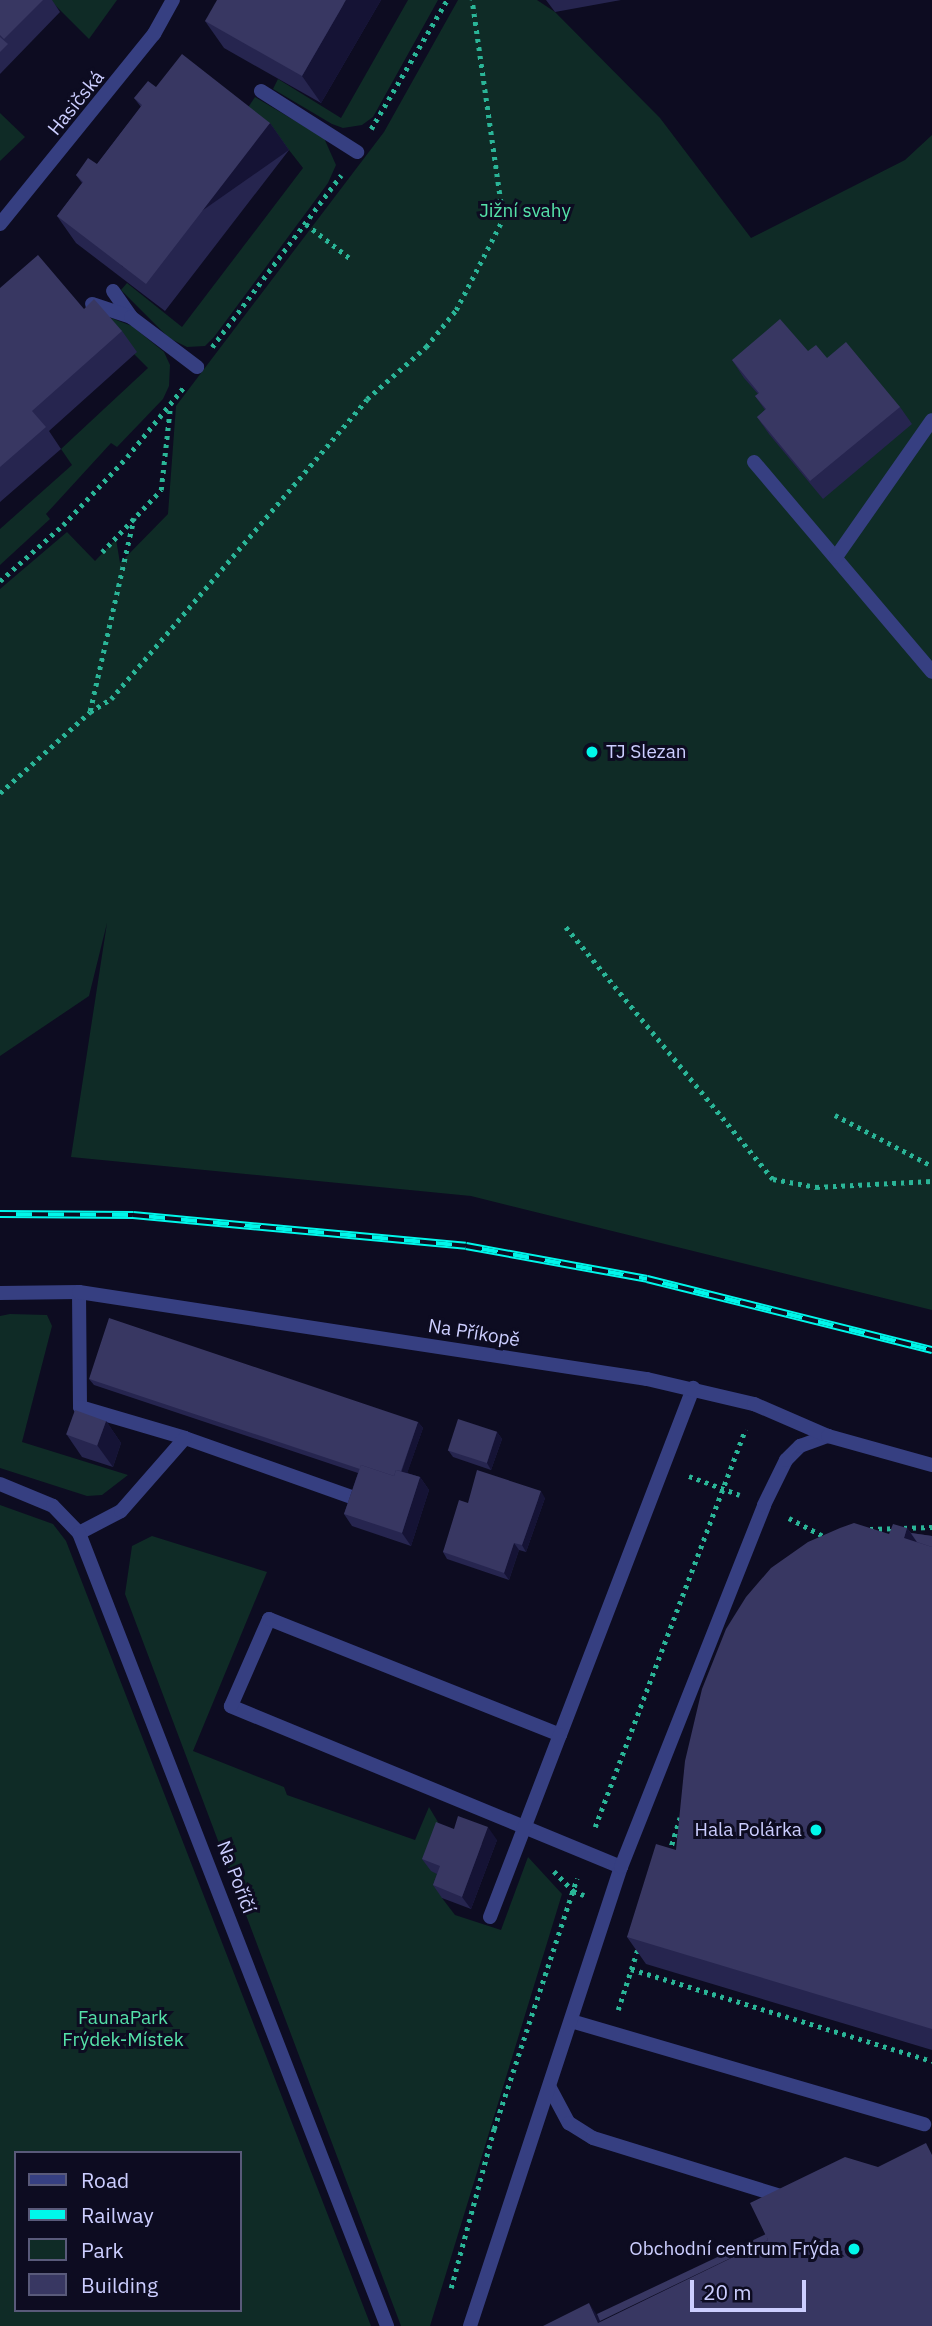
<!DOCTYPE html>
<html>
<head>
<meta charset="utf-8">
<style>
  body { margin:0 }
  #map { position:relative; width:932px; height:2326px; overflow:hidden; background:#0d0c21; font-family:"IBM Plex Sans",sans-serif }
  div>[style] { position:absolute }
  .green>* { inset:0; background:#0f2b26 }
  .path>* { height:4.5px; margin-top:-2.25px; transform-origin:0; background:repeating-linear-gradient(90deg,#2ab597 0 3.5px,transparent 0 8.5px) }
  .lane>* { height:14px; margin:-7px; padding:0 7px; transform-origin:7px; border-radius:7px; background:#363f81 }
  .street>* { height:14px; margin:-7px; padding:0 7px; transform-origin:7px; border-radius:7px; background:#363f81 }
  .rail>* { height:8px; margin-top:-4px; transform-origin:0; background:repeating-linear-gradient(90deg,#0d0c21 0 16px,#00f7ea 0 32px); box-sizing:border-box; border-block:2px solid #00f7ea }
  .wall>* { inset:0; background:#26254f }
  .shaded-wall>* { inset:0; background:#151335; transform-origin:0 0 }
  .building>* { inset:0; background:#383762; transform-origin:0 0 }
  .dots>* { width:19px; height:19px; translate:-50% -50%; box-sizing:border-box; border:4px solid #0d0c21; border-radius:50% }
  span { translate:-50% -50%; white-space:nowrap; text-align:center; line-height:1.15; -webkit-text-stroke:6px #0d0c21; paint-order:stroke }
  .street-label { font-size:19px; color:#ccceff }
  .park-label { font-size:19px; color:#55e2a9 }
  .poi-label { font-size:19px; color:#ccceff }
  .left { translate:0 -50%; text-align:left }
  .right { translate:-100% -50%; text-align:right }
  .legend { position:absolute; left:14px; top:2151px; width:228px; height:161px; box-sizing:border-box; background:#0d0c21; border:2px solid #595a7a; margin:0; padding:9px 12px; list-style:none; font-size:21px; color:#ccceff }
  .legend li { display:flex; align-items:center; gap:14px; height:35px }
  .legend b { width:35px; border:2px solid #595a7a }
  .scale { position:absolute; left:690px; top:2280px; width:116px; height:32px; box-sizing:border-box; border:4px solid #ccceff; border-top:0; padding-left:9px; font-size:21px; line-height:24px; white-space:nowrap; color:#ccceff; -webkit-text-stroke:5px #0d0c21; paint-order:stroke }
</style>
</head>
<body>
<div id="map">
  <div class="green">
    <i style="clip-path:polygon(50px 0,117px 0,89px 39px)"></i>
    <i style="clip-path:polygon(408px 0,438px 0,373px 117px,362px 125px,343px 128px,332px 124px,273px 89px,278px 79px,341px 118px)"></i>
    <i style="clip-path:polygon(458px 0,537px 0,555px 12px,660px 118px,751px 238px,905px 160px,932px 135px,932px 1310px,471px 1196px,71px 1157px,107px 923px,89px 996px,0 1056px,0 589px,67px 532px,95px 561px,116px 539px,120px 563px,168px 514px,176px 406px,384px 132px)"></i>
    <i style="clip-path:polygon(255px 97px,324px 138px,336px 165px,328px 183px,214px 337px,205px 346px,187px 347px,169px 338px,121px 290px,127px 283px,182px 327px,303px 168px,289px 150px,243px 115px)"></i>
    <i style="clip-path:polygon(0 113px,25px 137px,0 161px)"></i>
    <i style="clip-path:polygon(90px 310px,132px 326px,164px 352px,170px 365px,169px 386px,163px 399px,117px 447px,111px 443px,46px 514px,50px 519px,0 565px,0 529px,72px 465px,61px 449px,148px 368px)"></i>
    <i style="clip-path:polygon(10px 1314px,47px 1315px,52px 1326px,22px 1442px,128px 1475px,102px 1495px,87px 1496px,0 1468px,0 1316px)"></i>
    <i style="clip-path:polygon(evenodd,0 1505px,53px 1524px,66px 1541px,371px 2326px,0 2326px,0 1505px,16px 2153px,240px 2153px,240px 2310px,16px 2310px,16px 2153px)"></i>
    <i style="clip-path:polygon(152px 1536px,267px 1572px,193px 1751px,284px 1787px,287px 1795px,415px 1840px,429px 1807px,445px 1834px,449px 1878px,442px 1898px,455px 1915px,501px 1930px,528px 1857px,562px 1894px,430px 2326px,401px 2326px,125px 1594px,132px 1546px)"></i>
  </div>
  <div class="path">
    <i style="left:371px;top:129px;width:150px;rotate:-59.5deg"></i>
    <i style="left:306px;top:224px;width:57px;rotate:37.9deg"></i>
    <i style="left:212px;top:347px;width:215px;rotate:-53.1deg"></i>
    <i style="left:102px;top:552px;width:86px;rotate:-46.4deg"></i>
    <i style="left:161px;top:490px;width:82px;rotate:-83.7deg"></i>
    <i style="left:0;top:581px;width:84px;rotate:-41.6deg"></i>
    <i style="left:63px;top:525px;width:93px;rotate:-46.7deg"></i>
    <i style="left:127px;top:457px;width:89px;rotate:-50.9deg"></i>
    <i style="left:90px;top:711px;width:198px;rotate:-77.2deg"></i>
    <i style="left:0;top:793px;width:121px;rotate:-42deg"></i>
    <i style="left:90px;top:712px;width:25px;rotate:-32deg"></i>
    <i style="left:111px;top:699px;width:394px;rotate:-49.5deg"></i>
    <i style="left:367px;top:399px;width:79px;rotate:-41.4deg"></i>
    <i style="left:426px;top:347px;width:48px;rotate:-51deg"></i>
    <i style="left:456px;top:310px;width:102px;rotate:-62.7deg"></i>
    <i style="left:503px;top:219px;width:221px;rotate:-98.1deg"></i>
    <i style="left:566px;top:927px;width:326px;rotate:50.6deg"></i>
    <i style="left:773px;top:1179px;width:44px;rotate:10.5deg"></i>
    <i style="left:816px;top:1187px;width:116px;rotate:-3deg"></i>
    <i style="left:835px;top:1115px;width:110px;rotate:27.7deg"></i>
    <i style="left:689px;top:1476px;width:54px;rotate:20.4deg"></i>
    <i style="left:789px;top:1518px;width:43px;rotate:27.8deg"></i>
    <i style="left:870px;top:1529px;width:62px;rotate:-1.8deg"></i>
    <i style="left:595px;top:1827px;width:425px;rotate:-69.3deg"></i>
    <i style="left:669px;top:1853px;width:37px;rotate:-73deg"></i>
    <i style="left:554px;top:1871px;width:28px;rotate:46deg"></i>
    <i style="left:573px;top:1891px;width:12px;rotate:20deg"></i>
    <i style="left:631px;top:1969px;width:315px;rotate:17deg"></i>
    <i style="left:618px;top:2010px;width:65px;rotate:-72.1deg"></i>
    <i style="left:451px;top:2288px;width:165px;rotate:-74.9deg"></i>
    <i style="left:494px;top:2129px;width:264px;rotate:-71.7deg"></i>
  </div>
  <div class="lane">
    <i style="left:261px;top:91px;width:114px;rotate:32.4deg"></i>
    <i style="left:113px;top:291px;width:32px;rotate:55deg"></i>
    <i style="left:92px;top:304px;width:41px;rotate:18.4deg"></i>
    <i style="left:131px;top:317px;width:83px;rotate:37.1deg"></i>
    <i style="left:754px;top:462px;width:275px;rotate:49.7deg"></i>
    <i style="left:836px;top:557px;width:167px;rotate:-55deg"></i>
    <i style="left:79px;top:1292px;width:115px;rotate:89.5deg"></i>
    <i style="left:80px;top:1407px;width:109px;rotate:16.4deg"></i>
    <i style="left:185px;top:1438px;width:177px;rotate:19.5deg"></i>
    <i style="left:79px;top:1533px;width:47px;rotate:-27.6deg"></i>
    <i style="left:121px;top:1511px;width:97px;rotate:-48.8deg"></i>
    <i style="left:621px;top:1867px;width:422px;rotate:-157.6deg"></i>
    <i style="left:231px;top:1706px;width:95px;rotate:-66.4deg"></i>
    <i style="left:269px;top:1619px;width:313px;rotate:21.7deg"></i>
    <i style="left:560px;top:1735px;width:372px;rotate:-69deg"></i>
    <i style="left:490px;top:1917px;width:195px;rotate:-69deg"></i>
    <i style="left:571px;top:2021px;width:368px;rotate:16.3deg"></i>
    <i style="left:550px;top:2088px;width:40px;rotate:62deg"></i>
    <i style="left:569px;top:2123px;width:28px;rotate:32deg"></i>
    <i style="left:593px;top:2138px;width:203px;rotate:17.2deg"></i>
    <i style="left:470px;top:2326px;width:483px;rotate:-71.8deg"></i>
    <i style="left:621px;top:1867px;width:389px;rotate:-68.4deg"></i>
    <i style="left:764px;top:1505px;width:50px;rotate:-63.9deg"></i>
    <i style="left:786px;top:1460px;width:20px;rotate:-45deg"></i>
    <i style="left:800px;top:1446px;width:30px;rotate:-20deg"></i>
  </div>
  <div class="street">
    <i style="left:0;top:224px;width:245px;rotate:-51deg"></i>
    <i style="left:154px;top:34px;width:39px;rotate:-61deg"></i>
    <i style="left:0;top:1293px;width:79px;rotate:-0.7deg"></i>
    <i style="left:79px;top:1292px;width:575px;rotate:8.71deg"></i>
    <i style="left:647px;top:1379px;width:110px;rotate:13.2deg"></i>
    <i style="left:754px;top:1404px;width:81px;rotate:23.4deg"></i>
    <i style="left:828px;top:1436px;width:108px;rotate:15.6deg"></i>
    <i style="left:0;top:1484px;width:57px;rotate:22.5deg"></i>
    <i style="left:53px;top:1506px;width:37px;rotate:46deg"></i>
    <i style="left:79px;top:1533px;width:851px;rotate:68.77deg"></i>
  </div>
  <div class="rail">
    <i style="left:0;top:1214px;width:133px;rotate:0.4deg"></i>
    <i style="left:133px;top:1215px;width:334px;rotate:5.3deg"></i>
    <i style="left:466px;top:1246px;width:184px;rotate:10.3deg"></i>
    <i style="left:647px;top:1279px;width:294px;rotate:14deg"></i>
  </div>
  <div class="wall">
    <i style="clip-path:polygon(0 0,52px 0,60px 12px,0 74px)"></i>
    <i style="clip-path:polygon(381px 0,321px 103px,224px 48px,205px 21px)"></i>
    <i style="clip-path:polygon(546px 0,621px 0,555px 12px)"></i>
    <i style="clip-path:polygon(156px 87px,270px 123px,289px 150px,165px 311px,76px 243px,57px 216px,82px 183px,76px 175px,97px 164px,141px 107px,134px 98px)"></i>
    <i style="clip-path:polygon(0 288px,84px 309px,122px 331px,137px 352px,49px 431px,61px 449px,0 502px)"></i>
    <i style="clip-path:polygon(808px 351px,827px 358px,900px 407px,912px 424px,823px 499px,769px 434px,757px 417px,765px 410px,755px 396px,758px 394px,744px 378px,732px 360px)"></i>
    <i style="clip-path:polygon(89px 1379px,418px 1422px,423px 1428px,407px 1473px,420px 1477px,429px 1490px,411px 1546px,352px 1526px,344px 1514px,358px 1473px,94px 1385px)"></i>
    <i style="clip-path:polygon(106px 1421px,121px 1443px,113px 1467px,82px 1457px,67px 1435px)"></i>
    <i style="clip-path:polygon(497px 1432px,502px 1439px,491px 1470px,453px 1457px,448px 1450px)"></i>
    <i style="clip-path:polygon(545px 1498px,526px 1552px,519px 1550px,509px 1580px,447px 1559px,443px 1552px,468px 1503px)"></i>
    <i style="clip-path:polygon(907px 1528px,911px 1533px,932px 1536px,932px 2050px,646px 1964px,627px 1937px,676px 1850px,889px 1534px)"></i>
    <i style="clip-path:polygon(497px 1840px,471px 1909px,442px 1898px,433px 1885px,437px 1874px,431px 1871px,422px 1859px)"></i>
  </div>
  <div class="shaded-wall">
    <i style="clip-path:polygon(346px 0,381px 0,321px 103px,302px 76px)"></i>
    <i style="left:270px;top:123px;width:33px;height:203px;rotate:55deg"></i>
    <i style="clip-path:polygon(106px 1421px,121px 1443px,113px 1467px,97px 1445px)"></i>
    <i style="clip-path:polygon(418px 1422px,423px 1428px,402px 1488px,398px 1482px)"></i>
    <i style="clip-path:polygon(497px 1432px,502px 1439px,491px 1470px,487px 1463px)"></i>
    <i style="clip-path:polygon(420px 1477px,429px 1490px,411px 1546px,402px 1533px)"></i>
    <i style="clip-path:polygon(541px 1491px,545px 1498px,526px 1552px,522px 1545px)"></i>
    <i style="clip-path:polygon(907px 1528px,926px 1555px,904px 1538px)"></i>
    <i style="clip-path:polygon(514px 1543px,519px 1550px,509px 1580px,504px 1573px)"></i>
    <i style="clip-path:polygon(488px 1827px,497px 1840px,471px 1909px,462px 1897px)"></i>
    <i style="clip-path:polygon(589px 2303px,601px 2321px,598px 2323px)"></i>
  </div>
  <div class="building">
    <i style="clip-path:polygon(0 0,43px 0,4px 39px,0 35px)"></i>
    <i style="clip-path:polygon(217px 0,346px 0,302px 76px,205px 21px)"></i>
    <i style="clip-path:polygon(0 37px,8px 44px,0 52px)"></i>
    <i style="clip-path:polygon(182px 54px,270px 123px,146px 284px,57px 216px,83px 182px,76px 175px,88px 158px,97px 164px,142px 105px,134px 98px,148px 81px,156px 87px)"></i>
    <i style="clip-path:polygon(38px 255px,84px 309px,94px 299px,122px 331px,32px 411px,46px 427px,0 467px,0 288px)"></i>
    <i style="clip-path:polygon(780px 319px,808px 351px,816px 345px,827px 358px,846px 342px,900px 407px,810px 481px,757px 417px,766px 409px,755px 396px,759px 393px,732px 360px)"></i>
    <i style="clip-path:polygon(109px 1318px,418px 1422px,401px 1471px,396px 1470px,394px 1476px,361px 1465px,360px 1469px,89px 1379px)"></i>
    <i style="left:75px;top:1410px;width:33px;height:26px;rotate:20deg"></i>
    <i style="left:458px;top:1419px;width:41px;height:33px;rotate:18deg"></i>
    <i style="clip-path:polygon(361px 1465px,394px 1476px,396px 1470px,420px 1477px,402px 1533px,344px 1514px)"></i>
    <i style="clip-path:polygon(477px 1470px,541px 1491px,522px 1545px,514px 1543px,504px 1573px,443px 1552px,459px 1500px,468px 1503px)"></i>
    <i style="clip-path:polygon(854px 1523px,889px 1534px,893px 1524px,907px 1528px,904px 1538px,932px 1547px,932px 2029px,627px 1937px,656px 1844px,676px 1850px,685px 1761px,702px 1689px,726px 1629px,746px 1597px,771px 1568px,808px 1542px,840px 1528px)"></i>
    <i style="clip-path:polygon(911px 1533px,932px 1536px,932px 1547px,917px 1542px)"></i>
    <i style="clip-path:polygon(458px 1816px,488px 1827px,462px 1897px,433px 1885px,440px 1866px,422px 1859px,436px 1822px,454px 1829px)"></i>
    <i style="clip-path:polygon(926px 2143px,932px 2155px,932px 2326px,543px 2326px,589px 2303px,598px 2323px,768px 2240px,750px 2203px,845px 2157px,878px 2167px)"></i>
    <i style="clip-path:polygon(766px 2234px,768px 2240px,600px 2321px,597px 2314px)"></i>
  </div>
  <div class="dots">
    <i style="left:592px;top:752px;background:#00f7ea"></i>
    <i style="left:816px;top:1830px;background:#00f7ea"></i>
    <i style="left:854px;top:2249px;background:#00f7ea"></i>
  </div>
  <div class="street-label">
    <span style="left:76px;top:103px;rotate:-51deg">Hasičská</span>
    <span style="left:474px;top:1333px;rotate:9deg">Na Příkopě</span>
    <span style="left:236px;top:1877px;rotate:69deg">Na Poříčí</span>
  </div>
  <div class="park-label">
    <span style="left:525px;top:211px">Jižní svahy</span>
    <span style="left:123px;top:2029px">FaunaPark<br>Frýdek-Místek</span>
  </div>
  <div class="poi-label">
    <span class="left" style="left:606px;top:752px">TJ Slezan</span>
    <span class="right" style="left:802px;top:1830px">Hala Polárka</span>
    <span class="right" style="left:840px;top:2249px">Obchodní centrum Frýda</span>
  </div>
  <ul class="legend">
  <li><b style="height:9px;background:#363f81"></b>Road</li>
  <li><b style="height:9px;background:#00f7ea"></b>Railway</li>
  <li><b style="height:19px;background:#0f2b26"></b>Park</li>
  <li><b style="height:19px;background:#383762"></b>Building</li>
  </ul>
  <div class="scale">20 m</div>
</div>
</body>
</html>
